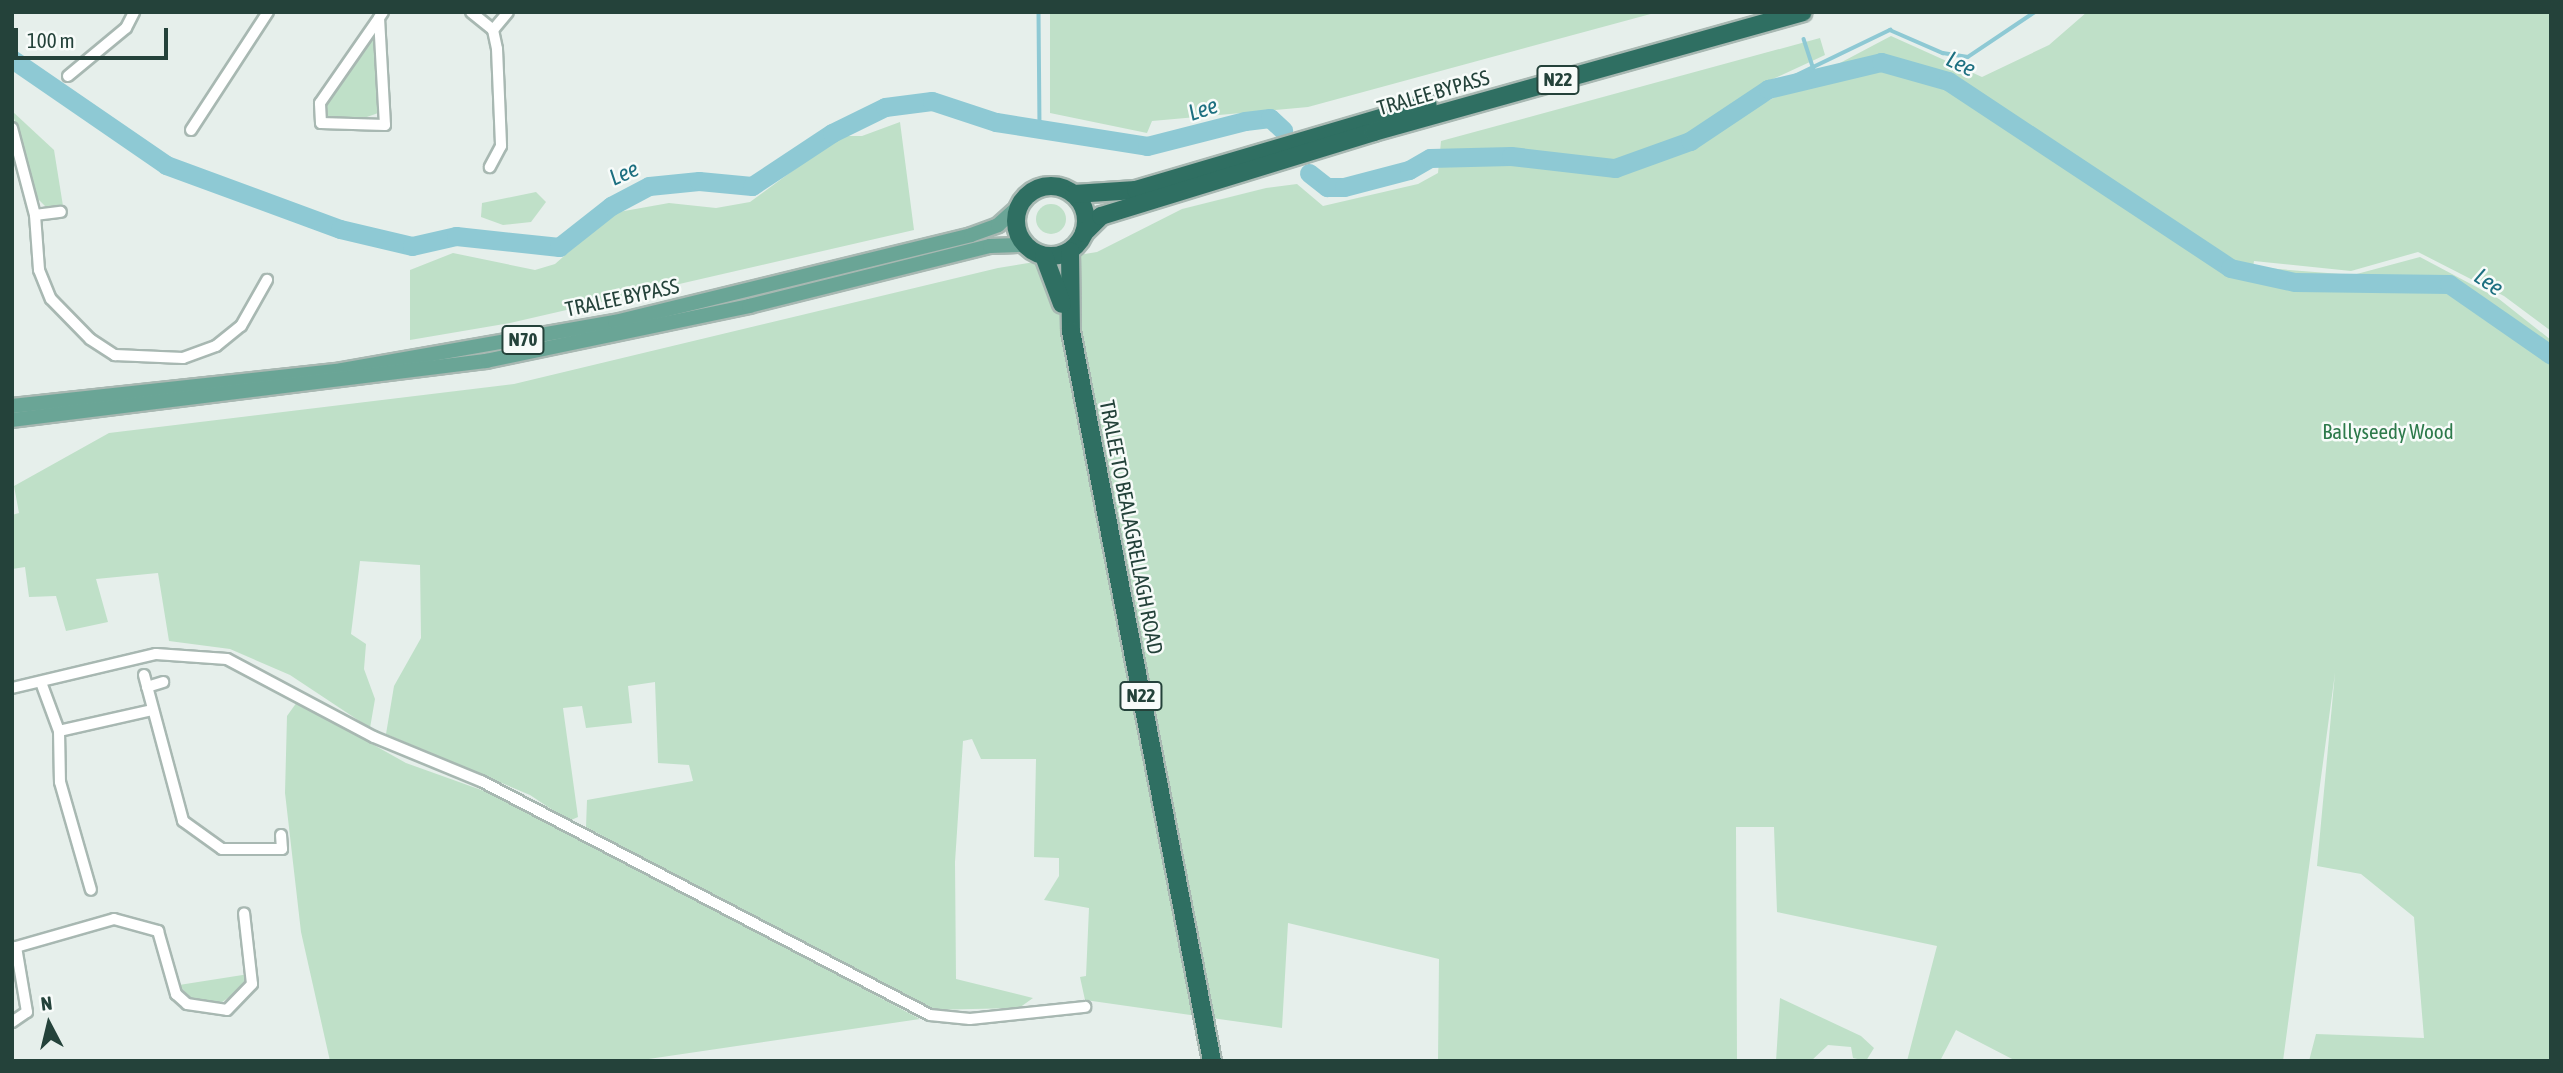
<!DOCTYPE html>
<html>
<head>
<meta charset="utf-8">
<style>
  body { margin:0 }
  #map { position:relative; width:2563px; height:1073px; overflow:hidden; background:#e6efeb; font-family:"Asap Condensed",sans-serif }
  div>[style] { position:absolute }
  .green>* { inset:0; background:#bfe0c8 }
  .round { border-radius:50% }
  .stream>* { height:3.5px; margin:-1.75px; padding:0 1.75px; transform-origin:1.75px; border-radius:1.75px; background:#8ec9d4 }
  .river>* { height:19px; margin:-9.5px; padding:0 9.5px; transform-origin:9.5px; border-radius:9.5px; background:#8ec9d4 }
  .roads { filter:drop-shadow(2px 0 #a8b8b2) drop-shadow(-2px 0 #a8b8b2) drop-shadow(0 2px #a8b8b2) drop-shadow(0 -2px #a8b8b2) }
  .street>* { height:10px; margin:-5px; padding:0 5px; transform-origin:5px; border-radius:5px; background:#fff }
  .primary>* { height:14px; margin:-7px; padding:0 7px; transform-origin:7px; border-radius:7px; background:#6aa596 }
  .highway>* { height:18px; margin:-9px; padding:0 9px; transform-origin:9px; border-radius:9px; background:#2f6f62 }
  .highway>.ring { margin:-9px; padding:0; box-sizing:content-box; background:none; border:18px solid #2f6f62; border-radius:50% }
  span { translate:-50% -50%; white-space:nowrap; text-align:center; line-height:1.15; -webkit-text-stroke:5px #f7fbf9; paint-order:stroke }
  .shield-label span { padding:2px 5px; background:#f7fbf9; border:2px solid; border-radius:5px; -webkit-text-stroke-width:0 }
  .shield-label { font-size:19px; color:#24423a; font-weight:700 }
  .street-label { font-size:21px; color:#24423a }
  .park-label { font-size:21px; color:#2d7a4b }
  .water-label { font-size:23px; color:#1c6f80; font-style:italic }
  .frame { position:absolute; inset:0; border:14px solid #24423a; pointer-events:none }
  .north { position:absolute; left:14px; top:989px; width:70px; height:70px; -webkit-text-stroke:5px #f7fbf9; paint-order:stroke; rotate:353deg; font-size:19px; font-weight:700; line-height:28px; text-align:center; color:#24423a }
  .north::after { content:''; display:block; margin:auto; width:24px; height:32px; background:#24423a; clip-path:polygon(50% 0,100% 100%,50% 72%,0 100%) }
  .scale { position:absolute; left:14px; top:28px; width:154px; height:32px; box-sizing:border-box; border:4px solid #24423a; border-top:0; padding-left:9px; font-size:21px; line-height:24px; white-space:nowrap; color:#24423a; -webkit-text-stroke:5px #f7fbf9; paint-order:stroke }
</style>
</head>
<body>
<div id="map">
  <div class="green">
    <i style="clip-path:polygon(1050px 12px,1658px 12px,1308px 107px,1152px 121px,1147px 133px,1050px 113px)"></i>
    <i style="clip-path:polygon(2087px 12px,2551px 12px,2551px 331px,2504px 296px,2418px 252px,2351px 271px,2254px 261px,2253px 267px,2353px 275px,2420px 257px,2499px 299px,2551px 340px,2551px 1061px,2309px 1061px,2316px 1034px,2424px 1038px,2414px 917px,2361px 874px,2317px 866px,2335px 673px,2283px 1061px,2016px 1061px,1956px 1030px,1940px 1061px,1907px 1061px,1937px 946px,1777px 912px,1774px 827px,1736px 827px,1737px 1061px,1438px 1061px,1439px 959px,1288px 923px,1282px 1028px,1085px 1000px,1080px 977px,1086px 976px,1089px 908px,1044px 900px,1059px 876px,1059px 858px,1034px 857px,1036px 759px,981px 759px,972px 739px,963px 741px,955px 862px,956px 979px,1033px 998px,1019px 1008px,928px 1010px,586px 827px,587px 800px,693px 781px,689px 765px,658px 763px,655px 682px,628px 686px,632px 723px,586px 728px,582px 706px,563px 708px,578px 817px,569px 821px,530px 795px,386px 734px,394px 686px,421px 638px,420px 565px,360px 561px,351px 634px,366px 644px,364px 669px,375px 699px,370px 728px,290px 675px,230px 649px,169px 641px,158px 573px,96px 579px,108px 622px,66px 631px,56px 596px,29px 597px,25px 567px,12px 569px,12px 515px,19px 513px,14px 486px,109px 433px,514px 384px,998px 268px,1097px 252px,1182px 209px,1266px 188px,1297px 184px,1323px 206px,1418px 184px,1438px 173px,1441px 141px,1820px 38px,1825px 55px,1762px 84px,1766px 102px,1891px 36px,1982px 77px,2049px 45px)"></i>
    <i style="clip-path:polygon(376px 32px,381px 112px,364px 118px,328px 117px,324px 109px)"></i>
    <i style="clip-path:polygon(12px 111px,54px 150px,63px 206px,46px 207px,37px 198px)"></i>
    <i style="clip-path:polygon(900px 122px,914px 230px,510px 323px,410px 340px,410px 270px,453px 253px,535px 270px,555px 264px,613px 213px,669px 203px,716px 208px,750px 202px,840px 136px,862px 136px)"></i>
    <i style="clip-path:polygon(536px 192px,546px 202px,531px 222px,503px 225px,481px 217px,482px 203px)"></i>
    <i class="round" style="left:1036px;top:204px;width:30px;height:30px"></i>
    <i style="clip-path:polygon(297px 702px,406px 763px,512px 801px,920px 1019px,635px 1061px,330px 1061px,301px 932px,285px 793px,287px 716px)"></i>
    <i style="clip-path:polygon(249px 974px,245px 986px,218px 1005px,192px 1000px,179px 985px)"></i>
    <i style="clip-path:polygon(1780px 998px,1861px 1036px,1874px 1048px,1866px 1061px,1853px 1058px,1851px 1047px,1828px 1045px,1811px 1061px,1776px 1061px)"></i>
  </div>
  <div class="stream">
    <i style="left:1039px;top:12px;width:117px;rotate:89.5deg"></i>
    <i style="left:1804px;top:39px;width:32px;rotate:72deg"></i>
    <i style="left:1768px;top:89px;width:136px;rotate:-25.8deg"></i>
    <i style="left:1890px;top:30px;width:58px;rotate:23.5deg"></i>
    <i style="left:1943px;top:53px;width:25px;rotate:9deg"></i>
    <i style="left:1968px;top:57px;width:81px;rotate:-33.9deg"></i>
  </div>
  <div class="river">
    <i style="left:12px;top:59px;width:187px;rotate:34.5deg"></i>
    <i style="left:166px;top:165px;width:185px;rotate:20.2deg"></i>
    <i style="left:340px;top:229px;width:74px;rotate:13.3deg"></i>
    <i style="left:412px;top:246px;width:45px;rotate:-12.8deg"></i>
    <i style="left:456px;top:236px;width:104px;rotate:6.1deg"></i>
    <i style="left:559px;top:247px;width:66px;rotate:-38.3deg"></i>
    <i style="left:611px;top:206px;width:43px;rotate:-27.8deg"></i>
    <i style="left:649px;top:186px;width:50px;rotate:-5.7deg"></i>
    <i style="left:699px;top:181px;width:53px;rotate:5.4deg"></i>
    <i style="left:752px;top:186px;width:96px;rotate:-33.5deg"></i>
    <i style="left:832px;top:133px;width:59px;rotate:-26.1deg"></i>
    <i style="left:885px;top:107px;width:47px;rotate:-7.3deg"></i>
    <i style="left:932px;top:101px;width:67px;rotate:18.2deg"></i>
    <i style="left:996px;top:122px;width:153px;rotate:9deg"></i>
    <i style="left:1147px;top:146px;width:101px;rotate:-14.3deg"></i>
    <i style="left:1245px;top:121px;width:25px;rotate:-7deg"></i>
    <i style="left:1270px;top:118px;width:18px;rotate:43deg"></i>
    <i style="left:1309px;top:173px;width:23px;rotate:38deg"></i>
    <i style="left:1327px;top:187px;width:17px"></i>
    <i style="left:1344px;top:187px;width:67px;rotate:-14.7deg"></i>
    <i style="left:1409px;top:170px;width:24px;rotate:-30deg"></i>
    <i style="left:1430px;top:158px;width:81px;rotate:-1.4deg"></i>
    <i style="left:1511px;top:156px;width:105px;rotate:6.6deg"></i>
    <i style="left:1615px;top:168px;width:80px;rotate:-19.8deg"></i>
    <i style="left:1690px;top:141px;width:94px;rotate:-33.7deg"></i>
    <i style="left:1768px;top:89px;width:116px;rotate:-13.4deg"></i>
    <i style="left:1881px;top:62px;width:70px;rotate:15.8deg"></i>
    <i style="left:1948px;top:81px;width:338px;rotate:33.5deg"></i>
    <i style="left:2230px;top:268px;width:66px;rotate:12.2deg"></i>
    <i style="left:2295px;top:282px;width:154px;rotate:0.7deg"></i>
    <i style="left:2449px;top:284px;width:124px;rotate:34.8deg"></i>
  </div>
  <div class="roads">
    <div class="street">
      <i style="left:471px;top:12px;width:28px;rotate:39deg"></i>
      <i style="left:493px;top:30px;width:19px;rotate:78deg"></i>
      <i style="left:497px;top:49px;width:97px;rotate:87.6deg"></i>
      <i style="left:501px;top:146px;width:24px;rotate:118deg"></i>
      <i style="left:379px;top:18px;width:107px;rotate:86.8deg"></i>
      <i style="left:385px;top:125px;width:64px;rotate:-178.2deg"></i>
      <i style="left:321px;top:123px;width:20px;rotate:-93deg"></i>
      <i style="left:320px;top:103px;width:103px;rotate:-55.2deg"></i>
      <i style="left:379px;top:18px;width:7px;rotate:-56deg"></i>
      <i style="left:493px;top:30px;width:23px;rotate:-50deg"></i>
      <i style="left:68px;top:76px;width:75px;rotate:-39.6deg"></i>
      <i style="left:126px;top:28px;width:18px;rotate:-63deg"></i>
      <i style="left:12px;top:128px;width:90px;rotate:75.2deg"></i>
      <i style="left:35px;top:215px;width:55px;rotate:85.8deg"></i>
      <i style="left:39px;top:270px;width:31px;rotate:68deg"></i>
      <i style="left:51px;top:299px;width:56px;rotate:45.7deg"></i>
      <i style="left:90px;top:339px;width:30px;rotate:33deg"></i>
      <i style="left:115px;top:355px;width:68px;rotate:2.5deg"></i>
      <i style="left:183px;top:358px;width:35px;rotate:-20deg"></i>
      <i style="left:216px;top:346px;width:32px;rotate:-39deg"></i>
      <i style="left:241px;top:326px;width:53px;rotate:-60.5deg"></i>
      <i style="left:191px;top:130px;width:141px;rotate:-56.9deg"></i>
      <i style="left:35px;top:215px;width:26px;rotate:-7deg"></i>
      <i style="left:144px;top:675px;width:151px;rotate:75deg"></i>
      <i style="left:183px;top:821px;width:48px;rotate:35.7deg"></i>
      <i style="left:222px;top:849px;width:60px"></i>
      <i style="left:282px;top:849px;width:14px;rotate:-94deg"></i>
      <i style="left:42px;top:685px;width:49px;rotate:69.7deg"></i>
      <i style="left:59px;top:731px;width:95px;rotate:-12.7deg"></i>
      <i style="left:147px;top:687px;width:17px;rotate:-17deg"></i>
      <i style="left:12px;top:688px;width:148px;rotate:-13.3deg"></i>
      <i style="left:156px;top:654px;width:71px;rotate:4deg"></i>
      <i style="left:227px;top:659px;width:166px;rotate:28deg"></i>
      <i style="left:374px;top:737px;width:116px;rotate:22.4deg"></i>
      <i style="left:481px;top:781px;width:506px;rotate:27.53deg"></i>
      <i style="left:930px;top:1015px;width:40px;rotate:5.7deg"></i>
      <i style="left:970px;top:1019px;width:116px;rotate:-6deg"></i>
      <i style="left:59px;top:731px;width:51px;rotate:88.9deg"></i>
      <i style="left:60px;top:782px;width:112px;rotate:74deg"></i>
      <i style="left:12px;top:1022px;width:18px;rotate:-34deg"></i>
      <i style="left:27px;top:1012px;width:66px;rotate:-99.6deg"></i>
      <i style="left:16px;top:947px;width:102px;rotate:-15.9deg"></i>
      <i style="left:114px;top:919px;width:46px;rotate:15.3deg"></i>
      <i style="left:158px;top:931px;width:66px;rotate:74.1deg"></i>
      <i style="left:176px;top:994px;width:15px;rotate:42deg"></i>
      <i style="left:187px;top:1004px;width:40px;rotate:8.5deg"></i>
      <i style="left:227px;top:1010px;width:36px;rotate:-46deg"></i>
      <i style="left:252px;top:984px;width:71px;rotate:-96.4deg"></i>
    </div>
    <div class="primary">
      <i style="left:12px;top:406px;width:332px;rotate:-6.2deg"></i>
      <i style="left:342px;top:370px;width:277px;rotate:-10deg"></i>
      <i style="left:615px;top:322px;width:366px;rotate:-13.7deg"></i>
      <i style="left:971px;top:235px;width:29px;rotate:-20deg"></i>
      <i style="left:998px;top:225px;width:27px;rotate:-42deg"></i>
      <i style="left:12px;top:420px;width:478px;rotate:-7.1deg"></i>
      <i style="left:486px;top:361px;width:269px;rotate:-11.8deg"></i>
      <i style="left:749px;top:306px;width:248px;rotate:-14deg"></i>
      <i style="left:990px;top:246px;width:35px;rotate:-2deg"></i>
    </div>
    <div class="highway">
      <i class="ring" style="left:1016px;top:186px;width:52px;height:52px"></i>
      <i style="left:1074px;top:194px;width:62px;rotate:-3.7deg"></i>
      <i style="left:1136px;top:190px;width:304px;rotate:-16.4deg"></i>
      <i style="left:1084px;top:233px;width:24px;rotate:-45deg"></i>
      <i style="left:1101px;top:216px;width:286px;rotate:-17.1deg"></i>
      <i style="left:1374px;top:132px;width:445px;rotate:-15.6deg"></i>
      <i style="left:1070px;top:251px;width:80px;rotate:89.3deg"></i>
      <i style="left:1071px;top:331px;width:743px;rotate:79.07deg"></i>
      <i style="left:1044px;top:256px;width:51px;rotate:69.4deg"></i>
    </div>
  </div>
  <div class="shield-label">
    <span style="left:1558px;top:80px">N22</span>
    <span style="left:523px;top:340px">N70</span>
    <span style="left:1141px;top:696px">N22</span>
  </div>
  <div class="street-label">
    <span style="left:1433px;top:92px;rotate:-16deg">TRALEE BYPASS</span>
    <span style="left:622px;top:297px;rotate:-12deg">TRALEE BYPASS</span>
    <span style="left:1132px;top:527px;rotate:79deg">TRALEE TO BEALAGRELLAGH ROAD</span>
  </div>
  <div class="park-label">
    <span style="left:2388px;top:431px">Ballyseedy Wood</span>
  </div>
  <div class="water-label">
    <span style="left:1961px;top:64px;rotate:26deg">Lee</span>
    <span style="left:1203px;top:109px;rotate:-18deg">Lee</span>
    <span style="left:624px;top:173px;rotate:-24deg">Lee</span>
    <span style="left:2489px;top:282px;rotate:35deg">Lee</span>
  </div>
  <div class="frame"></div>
  <div class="north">N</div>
  <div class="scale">100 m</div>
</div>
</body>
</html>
